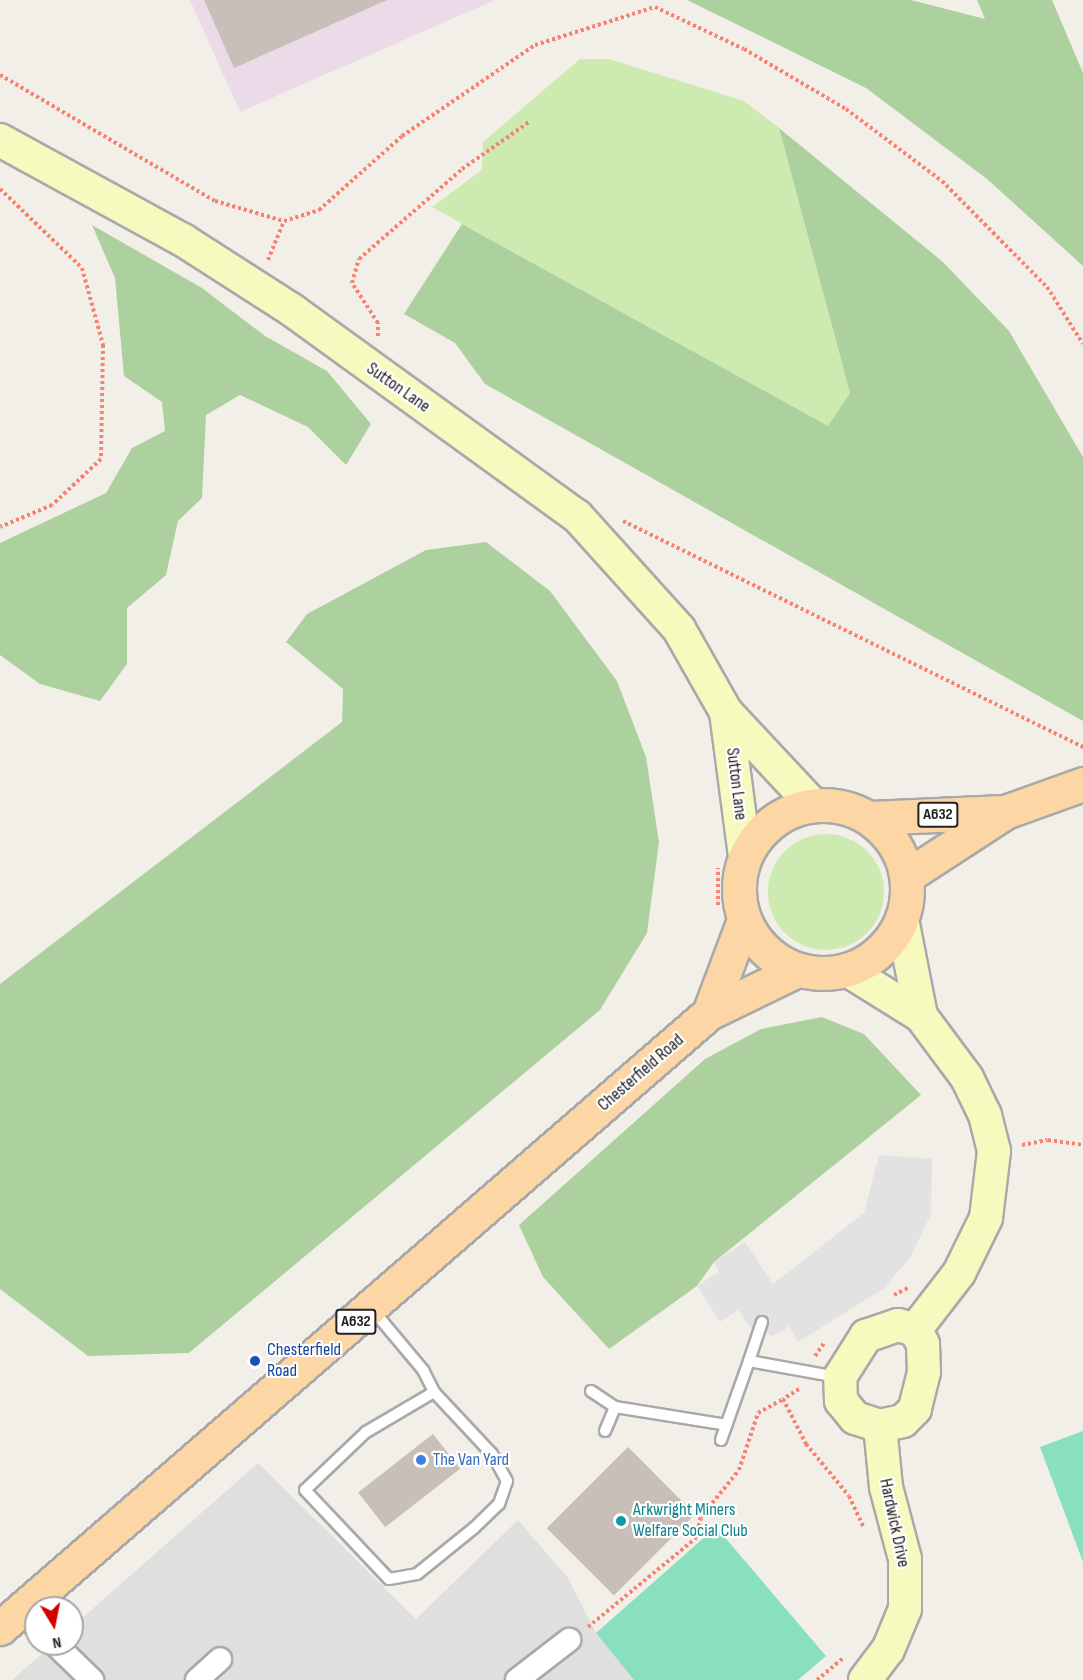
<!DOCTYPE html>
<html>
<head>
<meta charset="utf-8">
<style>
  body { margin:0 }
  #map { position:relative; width:1083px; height:1680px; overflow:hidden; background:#f2efe9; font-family:"Sofia Sans Condensed",sans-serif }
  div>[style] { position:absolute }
  .residential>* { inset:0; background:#e0dfdf }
  .industrial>* { inset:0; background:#ebdbe8 }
  .grass>* { inset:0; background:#cdebb0 }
  .round { border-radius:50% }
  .forest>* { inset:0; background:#add19e }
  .pitch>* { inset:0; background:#88e0be }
  .parking>* { inset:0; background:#e2e2e2 }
  .building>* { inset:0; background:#c7bfb8; transform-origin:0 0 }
  .path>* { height:4px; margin-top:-2px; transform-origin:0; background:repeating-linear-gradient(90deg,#fa8072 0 3px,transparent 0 6px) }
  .roads { filter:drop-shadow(2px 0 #a9a9a9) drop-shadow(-2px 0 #a9a9a9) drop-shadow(0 2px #a9a9a9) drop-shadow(0 -2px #a9a9a9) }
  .lane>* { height:10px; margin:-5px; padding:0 5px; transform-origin:5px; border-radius:5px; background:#fff }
  .street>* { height:22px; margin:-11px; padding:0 11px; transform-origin:11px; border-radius:11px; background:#fff }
  .secondary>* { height:32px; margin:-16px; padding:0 16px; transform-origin:16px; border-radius:16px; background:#f7fabf }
  .primary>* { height:33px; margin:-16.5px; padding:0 16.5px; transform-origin:16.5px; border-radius:16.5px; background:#fcd6a4 }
  .primary>.ring { margin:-16.5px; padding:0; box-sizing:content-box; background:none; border:33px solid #fcd6a4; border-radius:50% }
  .dots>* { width:16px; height:16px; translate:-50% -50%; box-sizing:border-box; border:3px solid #fff; border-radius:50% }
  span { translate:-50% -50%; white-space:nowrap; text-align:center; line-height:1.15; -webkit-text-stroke:4.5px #fff; paint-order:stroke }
  .shield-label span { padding:2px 4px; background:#fff; border:2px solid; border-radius:4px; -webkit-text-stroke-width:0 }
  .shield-label { font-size:16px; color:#222; font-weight:700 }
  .street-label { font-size:18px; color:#222 }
  .transit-label { font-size:18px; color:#164399 }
  .left { translate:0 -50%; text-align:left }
  .shop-label { font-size:18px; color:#366cbe }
  .culture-label { font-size:18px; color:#0d838f }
  .north { position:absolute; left:24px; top:1596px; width:60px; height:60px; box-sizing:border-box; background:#fff; border:2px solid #a7a7a7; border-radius:50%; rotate:170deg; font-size:16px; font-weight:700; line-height:24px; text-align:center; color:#222 }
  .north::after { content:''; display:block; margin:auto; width:21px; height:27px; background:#d40000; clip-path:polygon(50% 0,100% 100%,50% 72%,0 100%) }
</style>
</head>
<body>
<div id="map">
  <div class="residential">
    <i style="clip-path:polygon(258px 1463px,416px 1619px,518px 1520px,568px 1578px,596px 1633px,634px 1680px,12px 1680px,53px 1644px,72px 1644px,72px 1627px)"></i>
  </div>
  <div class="industrial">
    <i style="clip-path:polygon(190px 0,495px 0,240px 112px)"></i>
  </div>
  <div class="grass">
    <i style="clip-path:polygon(580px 59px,609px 59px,744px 101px,779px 128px,850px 393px,828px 427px,432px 207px,482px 170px,483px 142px)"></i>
    <i class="round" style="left:768px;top:834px;width:116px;height:116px"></i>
  </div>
  <div class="forest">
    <i style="clip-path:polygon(687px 0,911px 0,985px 19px,977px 0,1052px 0,1083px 73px,1083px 266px,987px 179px,866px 88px)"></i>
    <i style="clip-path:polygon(779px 128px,943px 262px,1009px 331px,1083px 457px,1083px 721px,485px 384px,455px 343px,404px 314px,462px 224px,828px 426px,850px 393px)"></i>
    <i style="clip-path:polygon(92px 225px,202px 288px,265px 336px,327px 371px,371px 424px,346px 465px,308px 427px,240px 395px,206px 415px,202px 498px,178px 521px,166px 575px,127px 608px,127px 664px,100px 701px,40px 684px,0 655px,0 543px,106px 493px,132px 448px,165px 431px,162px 402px,124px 376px,115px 278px)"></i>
    <i style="clip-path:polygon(486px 542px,550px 591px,617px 681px,646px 757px,659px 842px,647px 933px,600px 1010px,189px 1353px,88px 1356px,0 1289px,0 984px,342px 722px,343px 689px,286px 642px,307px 614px,426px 550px)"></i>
    <i style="clip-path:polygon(822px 1017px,864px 1034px,921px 1095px,714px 1262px,697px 1286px,609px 1349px,543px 1277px,519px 1225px,705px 1059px,761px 1029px)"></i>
  </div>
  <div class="pitch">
    <i style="clip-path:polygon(1083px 1431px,1083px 1562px,1040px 1447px)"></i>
    <i style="clip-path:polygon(716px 1527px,826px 1656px,798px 1680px,634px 1680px,596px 1633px)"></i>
  </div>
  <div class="parking">
    <i style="clip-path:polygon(879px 1155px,932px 1159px,931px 1214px,910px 1258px,883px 1289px,798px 1342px,789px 1326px,773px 1336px,750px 1327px,738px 1310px,720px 1322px,697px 1286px,719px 1272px,714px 1262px,745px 1242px,773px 1284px,864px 1213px)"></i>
  </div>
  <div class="building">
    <i style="clip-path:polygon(204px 0,387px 0,234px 68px)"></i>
    <i style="left:433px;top:1434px;width:44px;height:95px;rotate:52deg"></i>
    <i style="left:628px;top:1447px;width:95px;height:115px;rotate:45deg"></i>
  </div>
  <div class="path">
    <i style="left:0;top:75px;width:249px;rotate:30.4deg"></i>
    <i style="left:215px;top:201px;width:72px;rotate:16.2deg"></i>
    <i style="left:284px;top:221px;width:37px;rotate:-17deg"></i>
    <i style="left:319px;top:210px;width:111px;rotate:-41.7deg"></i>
    <i style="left:402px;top:136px;width:161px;rotate:-34.4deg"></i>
    <i style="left:535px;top:45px;width:126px;rotate:-17.6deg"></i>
    <i style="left:655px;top:7px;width:98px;rotate:25.3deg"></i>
    <i style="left:744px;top:49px;width:118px;rotate:30.5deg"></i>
    <i style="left:846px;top:109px;width:120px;rotate:36.9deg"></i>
    <i style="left:942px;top:181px;width:149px;rotate:45.3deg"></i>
    <i style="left:1047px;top:287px;width:67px;rotate:57.7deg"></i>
    <i style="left:0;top:189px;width:114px;rotate:43.9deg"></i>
    <i style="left:82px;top:268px;width:80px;rotate:74.7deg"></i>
    <i style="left:103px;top:345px;width:114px;rotate:91deg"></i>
    <i style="left:101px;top:459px;width:67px;rotate:136.8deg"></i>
    <i style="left:52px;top:505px;width:56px;rotate:157.1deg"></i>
    <i style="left:268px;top:260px;width:42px;rotate:-67.7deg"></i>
    <i style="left:378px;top:336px;width:13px;rotate:-90deg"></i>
    <i style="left:378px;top:323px;width:48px;rotate:-123deg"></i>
    <i style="left:352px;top:283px;width:25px;rotate:-74deg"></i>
    <i style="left:359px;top:259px;width:137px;rotate:-41.1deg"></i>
    <i style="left:462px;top:169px;width:82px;rotate:-35deg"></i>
    <i style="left:623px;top:521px;width:513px;rotate:26.17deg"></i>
    <i style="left:718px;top:905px;width:37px;rotate:-90deg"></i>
    <i style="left:1022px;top:1145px;width:26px;rotate:-11deg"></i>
    <i style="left:1048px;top:1140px;width:35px;rotate:8deg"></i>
    <i style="left:894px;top:1295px;width:16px;rotate:-27deg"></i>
    <i style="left:815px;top:1356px;width:16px;rotate:-55deg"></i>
    <i style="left:799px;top:1389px;width:19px;rotate:148deg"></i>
    <i style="left:783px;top:1399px;width:51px;rotate:62.9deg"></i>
    <i style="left:806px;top:1444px;width:67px;rotate:50.4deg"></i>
    <i style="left:849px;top:1496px;width:35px;rotate:65deg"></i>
    <i style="left:588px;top:1627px;width:140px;rotate:-39.5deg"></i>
    <i style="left:696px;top:1538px;width:22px;rotate:-77deg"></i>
    <i style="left:701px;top:1517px;width:60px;rotate:-51deg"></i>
    <i style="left:739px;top:1470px;width:60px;rotate:-71.6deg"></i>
    <i style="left:758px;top:1413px;width:29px;rotate:-29deg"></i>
    <i style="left:817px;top:1680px;width:33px;rotate:-40deg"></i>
  </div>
  <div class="roads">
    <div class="lane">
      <i style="left:372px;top:1309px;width:80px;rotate:50.1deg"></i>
      <i style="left:423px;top:1370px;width:25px;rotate:63deg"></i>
      <i style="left:434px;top:1392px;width:79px;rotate:149.5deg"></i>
      <i style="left:366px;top:1432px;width:84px;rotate:136.4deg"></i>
      <i style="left:305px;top:1490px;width:122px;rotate:46.7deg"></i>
      <i style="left:389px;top:1579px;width:28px;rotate:-10deg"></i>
      <i style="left:417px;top:1574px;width:73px;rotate:-38.9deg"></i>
      <i style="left:474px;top:1528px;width:35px;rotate:-44deg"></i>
      <i style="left:499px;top:1504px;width:24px;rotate:-71deg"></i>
      <i style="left:507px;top:1481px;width:31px;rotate:-119deg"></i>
      <i style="left:492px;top:1454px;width:85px;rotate:-133.1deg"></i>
      <i style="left:762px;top:1322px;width:41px;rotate:108.4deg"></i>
      <i style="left:749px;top:1361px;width:89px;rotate:10.3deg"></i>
      <i style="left:591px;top:1391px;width:29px;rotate:34deg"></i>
      <i style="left:605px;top:1431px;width:26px;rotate:-67deg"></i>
      <i style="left:615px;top:1407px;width:113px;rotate:9.1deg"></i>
      <i style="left:721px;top:1440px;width:84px;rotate:-70.5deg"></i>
    </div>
    <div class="street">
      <i style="left:21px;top:1611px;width:21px;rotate:45deg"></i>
      <i style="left:55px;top:1644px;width:52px;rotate:44.2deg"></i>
      <i style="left:197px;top:1680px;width:31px;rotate:-42deg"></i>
      <i style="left:517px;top:1680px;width:66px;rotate:-37.6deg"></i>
    </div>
    <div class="secondary">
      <i style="left:0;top:140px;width:209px;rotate:28.7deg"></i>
      <i style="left:183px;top:240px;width:130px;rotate:32.7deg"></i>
      <i style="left:292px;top:310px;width:352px;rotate:35.9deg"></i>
      <i style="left:577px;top:516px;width:152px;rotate:47.9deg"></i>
      <i style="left:679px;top:629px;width:95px;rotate:60.5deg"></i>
      <i style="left:726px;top:712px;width:127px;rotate:46.9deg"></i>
      <i style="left:726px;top:712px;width:145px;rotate:82.5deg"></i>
      <i style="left:902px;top:919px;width:99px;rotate:78.9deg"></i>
      <i style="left:847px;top:970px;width:87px;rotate:31.9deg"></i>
      <i style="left:921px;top:1016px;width:77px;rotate:53.4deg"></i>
      <i style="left:967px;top:1078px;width:41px;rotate:64.1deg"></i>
      <i style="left:985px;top:1115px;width:37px;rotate:76deg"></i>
      <i style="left:994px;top:1151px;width:67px;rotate:96.8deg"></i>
      <i style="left:986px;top:1218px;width:61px;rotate:116.1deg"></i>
      <i style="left:959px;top:1273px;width:72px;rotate:127.7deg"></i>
      <i style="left:898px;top:1325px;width:18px;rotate:16deg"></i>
      <i style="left:915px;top:1330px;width:16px;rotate:60deg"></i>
      <i style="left:923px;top:1344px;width:28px;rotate:88deg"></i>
      <i style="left:924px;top:1372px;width:38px;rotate:104deg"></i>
      <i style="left:915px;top:1409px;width:17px;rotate:135deg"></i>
      <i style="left:903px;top:1421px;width:24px;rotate:168deg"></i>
      <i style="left:880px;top:1426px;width:26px;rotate:-162deg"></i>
      <i style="left:855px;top:1418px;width:22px;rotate:-129deg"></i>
      <i style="left:841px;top:1401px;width:24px;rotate:-92deg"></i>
      <i style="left:840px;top:1377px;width:49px;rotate:-57.6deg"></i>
      <i style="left:866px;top:1336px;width:34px;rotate:-19deg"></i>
      <i style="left:865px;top:1680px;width:38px;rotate:-53deg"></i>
      <i style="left:888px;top:1650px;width:44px;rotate:-67.5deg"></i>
      <i style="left:905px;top:1609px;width:50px;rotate:-90deg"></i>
      <i style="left:905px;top:1559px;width:74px;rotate:-104.8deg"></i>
      <i style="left:886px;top:1487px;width:61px;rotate:-95.6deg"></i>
    </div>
    <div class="primary">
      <i class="ring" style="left:739px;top:805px;width:135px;height:135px"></i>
      <i style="left:870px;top:818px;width:133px;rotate:-2.6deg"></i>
      <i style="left:907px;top:876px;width:117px;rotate:-33.1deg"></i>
      <i style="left:1005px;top:812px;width:83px;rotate:-19.7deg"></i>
      <i style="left:709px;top:1013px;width:99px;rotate:-69.4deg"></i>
      <i style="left:0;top:1628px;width:939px;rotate:-40.94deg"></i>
      <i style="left:709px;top:1013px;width:98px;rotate:-26deg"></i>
    </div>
  </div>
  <div class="dots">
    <i style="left:255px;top:1361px;background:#1a4fb4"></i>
    <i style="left:421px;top:1460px;background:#3f7fe0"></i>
    <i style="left:621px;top:1521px;background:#0f9aa8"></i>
  </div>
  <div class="shield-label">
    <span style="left:938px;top:815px">A632</span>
    <span style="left:356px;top:1322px">A632</span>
  </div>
  <div class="street-label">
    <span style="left:398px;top:388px;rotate:35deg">Sutton Lane</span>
    <span style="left:736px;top:784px;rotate:83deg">Sutton Lane</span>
    <span style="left:641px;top:1073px;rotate:-41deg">Chesterfield Road</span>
    <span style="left:894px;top:1523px;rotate:78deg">Hardwick Drive</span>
  </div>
  <div class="transit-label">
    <span class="left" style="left:267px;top:1361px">Chesterfield<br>Road</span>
  </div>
  <div class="shop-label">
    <span class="left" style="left:433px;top:1460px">The Van Yard</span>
  </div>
  <div class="culture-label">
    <span class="left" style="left:633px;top:1521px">Arkwright Miners<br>Welfare Social Club</span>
  </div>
  <div class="north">N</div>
</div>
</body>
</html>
